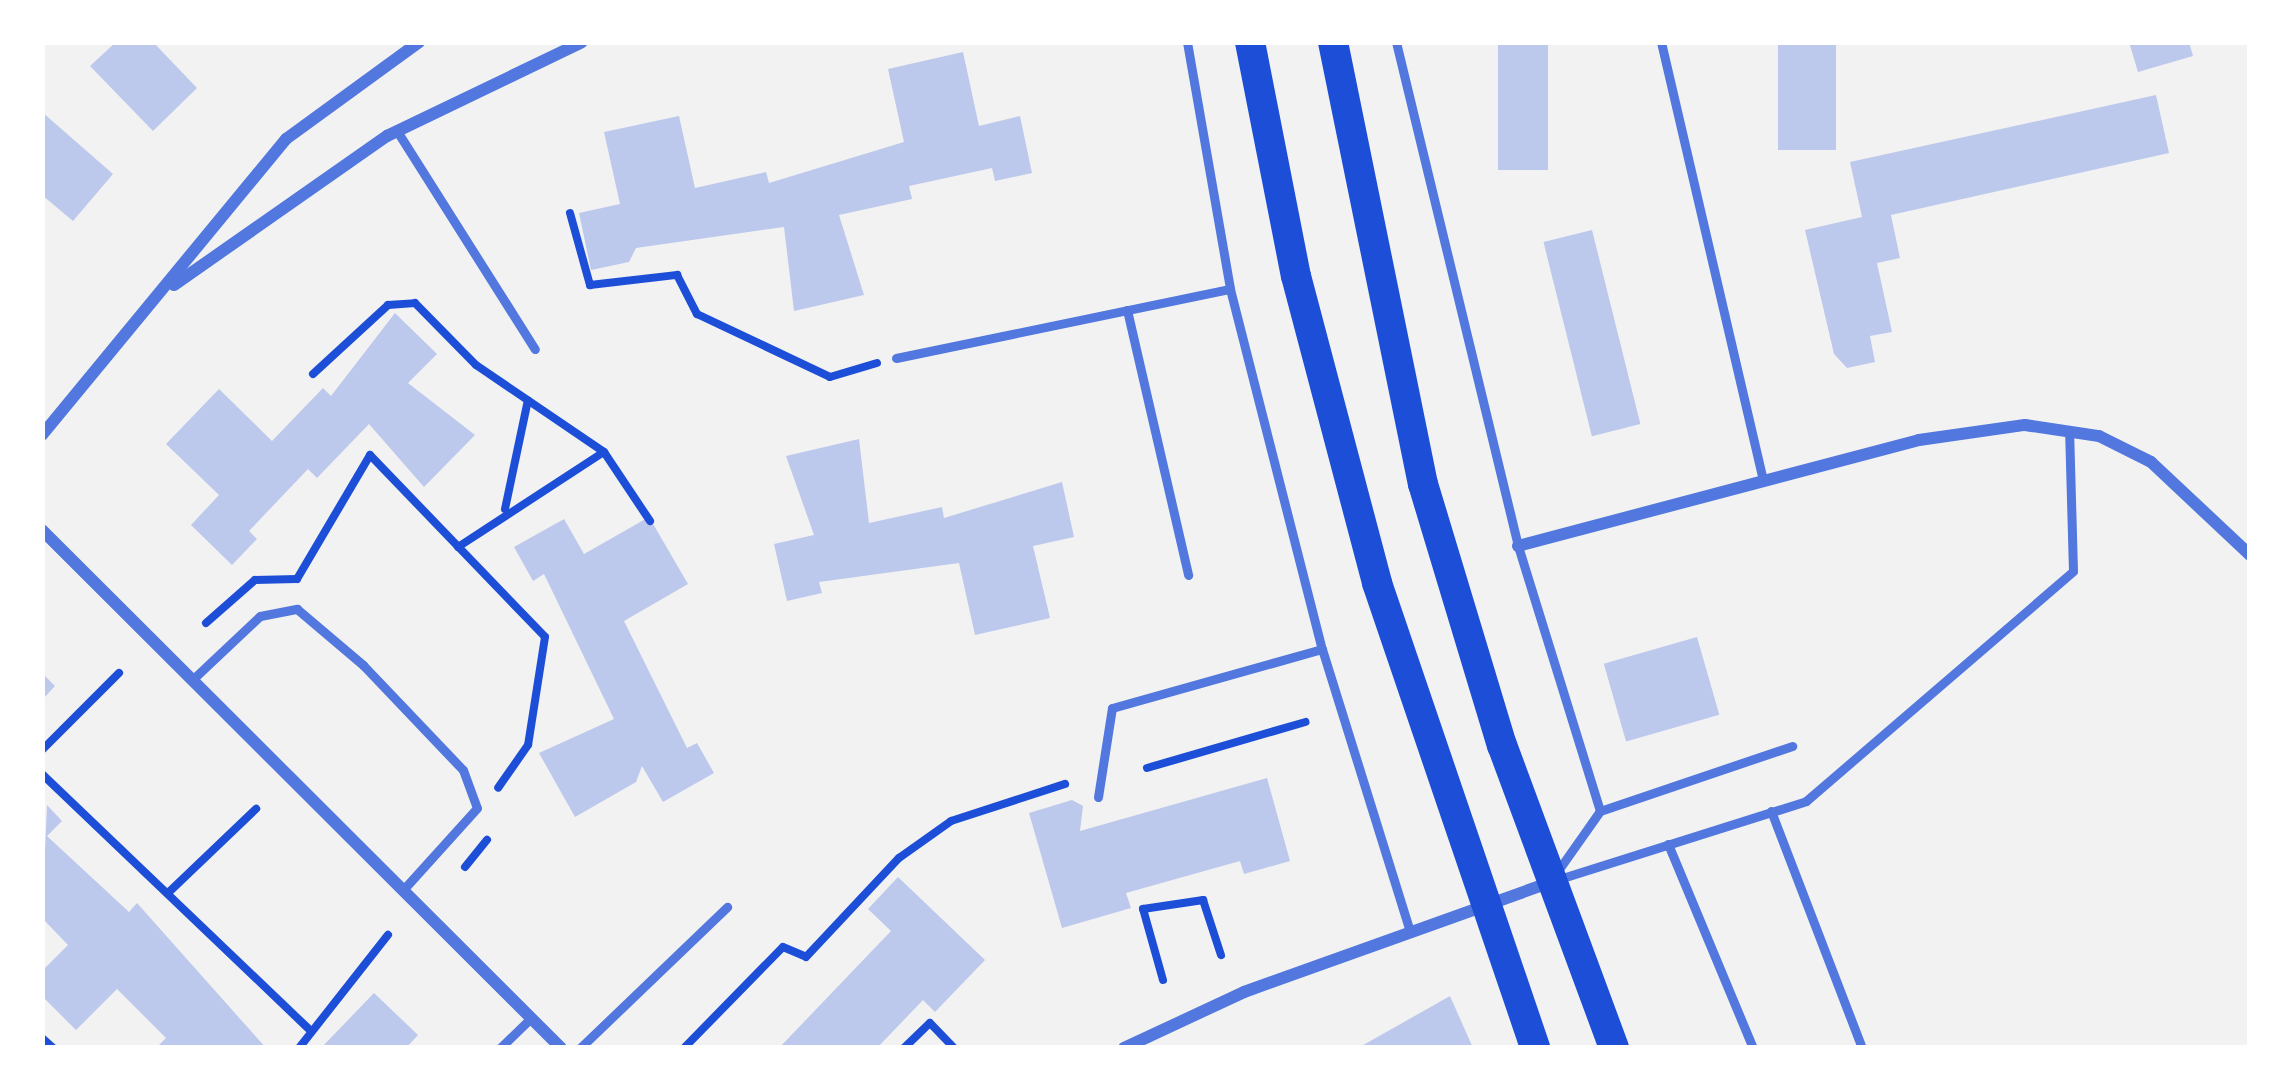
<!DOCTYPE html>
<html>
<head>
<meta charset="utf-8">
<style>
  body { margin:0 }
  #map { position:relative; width:2292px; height:1090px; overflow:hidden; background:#f2f2f2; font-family:"Fira Sans",sans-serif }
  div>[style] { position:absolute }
  .building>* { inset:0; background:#bdc9ec; transform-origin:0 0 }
  .path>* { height:8px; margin:-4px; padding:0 4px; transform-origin:4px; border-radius:4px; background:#1d4ed8 }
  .service>* { height:9px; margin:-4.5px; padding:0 4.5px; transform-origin:4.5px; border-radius:4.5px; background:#5277de }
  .minor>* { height:12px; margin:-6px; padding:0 6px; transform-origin:6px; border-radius:6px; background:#5277de }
  .primary>* { height:30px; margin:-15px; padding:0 15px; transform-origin:15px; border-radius:15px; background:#1d4ed8 }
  span { translate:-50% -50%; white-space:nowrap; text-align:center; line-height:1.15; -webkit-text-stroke:9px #fff; paint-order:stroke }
  .frame { position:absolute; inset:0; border:45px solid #fff; pointer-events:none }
</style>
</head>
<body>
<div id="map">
  <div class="building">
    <i style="clip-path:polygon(116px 42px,153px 42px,197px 88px,153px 131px,90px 66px)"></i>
    <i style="left:1498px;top:42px;width:50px;height:128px"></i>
    <i style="left:1778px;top:42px;width:58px;height:108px"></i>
    <i style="clip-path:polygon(2129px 42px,2189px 42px,2193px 56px,2138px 72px)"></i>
    <i style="clip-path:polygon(963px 52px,979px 126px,1020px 116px,1032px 173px,995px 181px,992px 168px,909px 186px,912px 199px,839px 215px,864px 295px,794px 311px,784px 227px,636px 248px,629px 262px,591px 270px,579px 213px,620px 204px,604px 132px,679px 116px,695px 188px,766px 172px,769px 183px,904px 142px,888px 69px)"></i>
    <i style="clip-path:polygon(2156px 95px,2169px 153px,1891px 215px,1900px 258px,1877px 263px,1892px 332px,1870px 336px,1875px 362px,1847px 368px,1834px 354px,1805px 230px,1862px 217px,1850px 162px)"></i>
    <i style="clip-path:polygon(42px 112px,113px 174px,73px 221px,42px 195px)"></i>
    <i style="left:1592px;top:230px;width:200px;height:50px;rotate:76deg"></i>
    <i style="clip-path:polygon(395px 313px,437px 354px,408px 383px,475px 435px,424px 487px,369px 424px,317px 478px,308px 469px,249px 531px,257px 539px,232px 565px,191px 525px,219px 495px,166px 444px,219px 389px,272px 441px,323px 388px,331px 396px)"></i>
    <i style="clip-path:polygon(859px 439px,869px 523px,942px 507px,944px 518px,1062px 482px,1074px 537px,1033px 546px,1050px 618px,975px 635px,959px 563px,819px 582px,822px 593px,787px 601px,774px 544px,814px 535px,786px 456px)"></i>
    <i style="clip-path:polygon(649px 517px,688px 584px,624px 621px,687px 748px,697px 743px,714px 773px,663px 802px,642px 766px,636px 782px,575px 817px,539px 753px,614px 719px,544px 574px,533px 581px,514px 547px,564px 519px,584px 554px)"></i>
    <i style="left:1697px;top:637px;width:81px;height:97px;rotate:74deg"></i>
    <i style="clip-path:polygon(42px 673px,55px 686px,42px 700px)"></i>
    <i style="clip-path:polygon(1267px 778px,1290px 861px,1244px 874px,1240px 861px,1126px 893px,1131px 908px,1062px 928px,1029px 813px,1072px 800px,1083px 806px,1080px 831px)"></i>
    <i style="clip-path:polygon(47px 805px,62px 821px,47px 836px,129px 912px,137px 903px,266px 1048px,156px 1048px,166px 1038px,117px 989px,76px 1030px,42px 996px,42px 971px,68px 945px,42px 918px)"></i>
    <i style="clip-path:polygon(898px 877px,985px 960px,935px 1012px,923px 1000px,877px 1048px,779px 1048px,891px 931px,868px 909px)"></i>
    <i style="clip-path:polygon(374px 993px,418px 1035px,406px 1048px,321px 1048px)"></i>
    <i style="clip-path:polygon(1450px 996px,1473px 1048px,1358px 1048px)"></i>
  </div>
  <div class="path">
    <i style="left:570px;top:213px;width:75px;rotate:74.5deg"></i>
    <i style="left:590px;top:285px;width:88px;rotate:-6.6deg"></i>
    <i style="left:677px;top:275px;width:44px;rotate:62.9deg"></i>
    <i style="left:697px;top:314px;width:147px;rotate:25.3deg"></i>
    <i style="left:830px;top:377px;width:49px;rotate:-16.6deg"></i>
    <i style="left:313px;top:374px;width:102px;rotate:-42.6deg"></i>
    <i style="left:388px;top:305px;width:27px;rotate:-4deg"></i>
    <i style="left:415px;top:303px;width:87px;rotate:45.5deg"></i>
    <i style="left:476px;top:365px;width:155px;rotate:34.2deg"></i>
    <i style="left:604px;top:452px;width:83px;rotate:56.3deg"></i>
    <i style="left:505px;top:509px;width:111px;rotate:-78.1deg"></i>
    <i style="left:458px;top:547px;width:174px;rotate:-33.1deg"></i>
    <i style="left:206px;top:623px;width:65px;rotate:-41.3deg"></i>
    <i style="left:255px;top:580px;width:42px;rotate:-1.4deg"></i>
    <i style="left:297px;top:579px;width:144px;rotate:-59.5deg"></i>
    <i style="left:370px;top:455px;width:252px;rotate:46.1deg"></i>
    <i style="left:545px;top:637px;width:109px;rotate:98.9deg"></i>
    <i style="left:528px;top:745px;width:52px;rotate:124.9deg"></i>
    <i style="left:42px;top:750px;width:109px;rotate:-45deg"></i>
    <i style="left:1147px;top:768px;width:165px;rotate:-16.2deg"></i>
    <i style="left:42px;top:774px;width:368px;rotate:43.7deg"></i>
    <i style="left:465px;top:867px;width:35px;rotate:-51deg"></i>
    <i style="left:168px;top:893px;width:122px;rotate:-43.7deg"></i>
    <i style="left:1163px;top:980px;width:74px;rotate:-105.7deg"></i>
    <i style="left:1143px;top:909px;width:61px;rotate:-8.5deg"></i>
    <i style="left:1203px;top:900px;width:58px;rotate:71.9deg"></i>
    <i style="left:42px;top:1038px;width:15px;rotate:42deg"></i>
    <i style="left:299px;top:1048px;width:144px;rotate:-51.8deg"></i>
    <i style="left:684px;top:1048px;width:141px;rotate:-45.6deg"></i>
    <i style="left:783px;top:947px;width:25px;rotate:23deg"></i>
    <i style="left:806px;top:957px;width:136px;rotate:-46.8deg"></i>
    <i style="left:899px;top:858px;width:64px;rotate:-35.4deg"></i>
    <i style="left:951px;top:821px;width:120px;rotate:-18deg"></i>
    <i style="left:904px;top:1048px;width:36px;rotate:-44deg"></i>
    <i style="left:930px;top:1023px;width:35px;rotate:46deg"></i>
  </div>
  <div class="service">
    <i style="left:1187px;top:42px;width:251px;rotate:80.1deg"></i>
    <i style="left:1230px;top:289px;width:372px;rotate:75.7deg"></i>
    <i style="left:1322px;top:649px;width:296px;rotate:72.7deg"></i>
    <i style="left:1396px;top:42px;width:519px;rotate:76.39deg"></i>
    <i style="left:1518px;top:546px;width:277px;rotate:72.8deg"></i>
    <i style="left:1661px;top:42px;width:451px;rotate:76.9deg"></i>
    <i style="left:397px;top:131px;width:258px;rotate:57.7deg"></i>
    <i style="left:1127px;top:310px;width:272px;rotate:77deg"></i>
    <i style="left:896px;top:358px;width:341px;rotate:-11.7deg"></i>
    <i style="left:192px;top:680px;width:93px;rotate:-43.3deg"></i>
    <i style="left:260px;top:616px;width:38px;rotate:-11deg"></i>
    <i style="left:297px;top:609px;width:87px;rotate:40.3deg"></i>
    <i style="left:363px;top:665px;width:145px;rotate:46.4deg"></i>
    <i style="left:463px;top:770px;width:40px;rotate:69.8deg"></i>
    <i style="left:477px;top:808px;width:110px;rotate:132.1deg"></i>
    <i style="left:1098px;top:797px;width:90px;rotate:-81.1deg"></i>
    <i style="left:1112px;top:708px;width:218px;rotate:-15.7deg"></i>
    <i style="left:1771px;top:811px;width:254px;rotate:69deg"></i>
    <i style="left:1668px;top:844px;width:221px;rotate:67.4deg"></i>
    <i style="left:1557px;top:872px;width:75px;rotate:-54.8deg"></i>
    <i style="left:1600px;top:811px;width:203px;rotate:-18.7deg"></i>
    <i style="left:1556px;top:880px;width:262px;rotate:-17.5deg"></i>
    <i style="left:1806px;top:801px;width:352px;rotate:-40.7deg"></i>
    <i style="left:2073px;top:571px;width:140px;rotate:-91.6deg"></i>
    <i style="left:500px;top:1048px;width:43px;rotate:-44.1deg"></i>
    <i style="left:580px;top:1048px;width:204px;rotate:-43.8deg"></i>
  </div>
  <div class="minor">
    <i style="left:174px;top:285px;width:260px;rotate:-35deg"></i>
    <i style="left:387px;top:136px;width:216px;rotate:-25.7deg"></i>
    <i style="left:42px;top:435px;width:384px;rotate:-50.5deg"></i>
    <i style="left:286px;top:139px;width:165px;rotate:-36.1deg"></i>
    <i style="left:42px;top:530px;width:733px;rotate:44.94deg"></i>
    <i style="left:1518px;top:546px;width:415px;rotate:-14.8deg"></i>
    <i style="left:1919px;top:440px;width:107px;rotate:-8.1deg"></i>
    <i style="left:2025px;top:425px;width:75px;rotate:8.5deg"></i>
    <i style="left:2099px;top:436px;width:58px;rotate:26.6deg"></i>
    <i style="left:2151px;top:462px;width:136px;rotate:43.2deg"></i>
    <i style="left:1124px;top:1048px;width:132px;rotate:-25deg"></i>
    <i style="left:1244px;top:992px;width:326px;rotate:-19.7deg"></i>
  </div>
  <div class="primary">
    <i style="left:1250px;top:42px;width:238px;rotate:78.9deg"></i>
    <i style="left:1296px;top:276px;width:318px;rotate:75.2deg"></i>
    <i style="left:1377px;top:583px;width:491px;rotate:71.2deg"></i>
    <i style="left:1333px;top:42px;width:451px;rotate:78.5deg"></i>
    <i style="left:1423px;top:484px;width:273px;rotate:73.2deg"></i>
    <i style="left:1502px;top:745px;width:323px;rotate:69.7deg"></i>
  </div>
  <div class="frame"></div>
</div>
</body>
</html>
